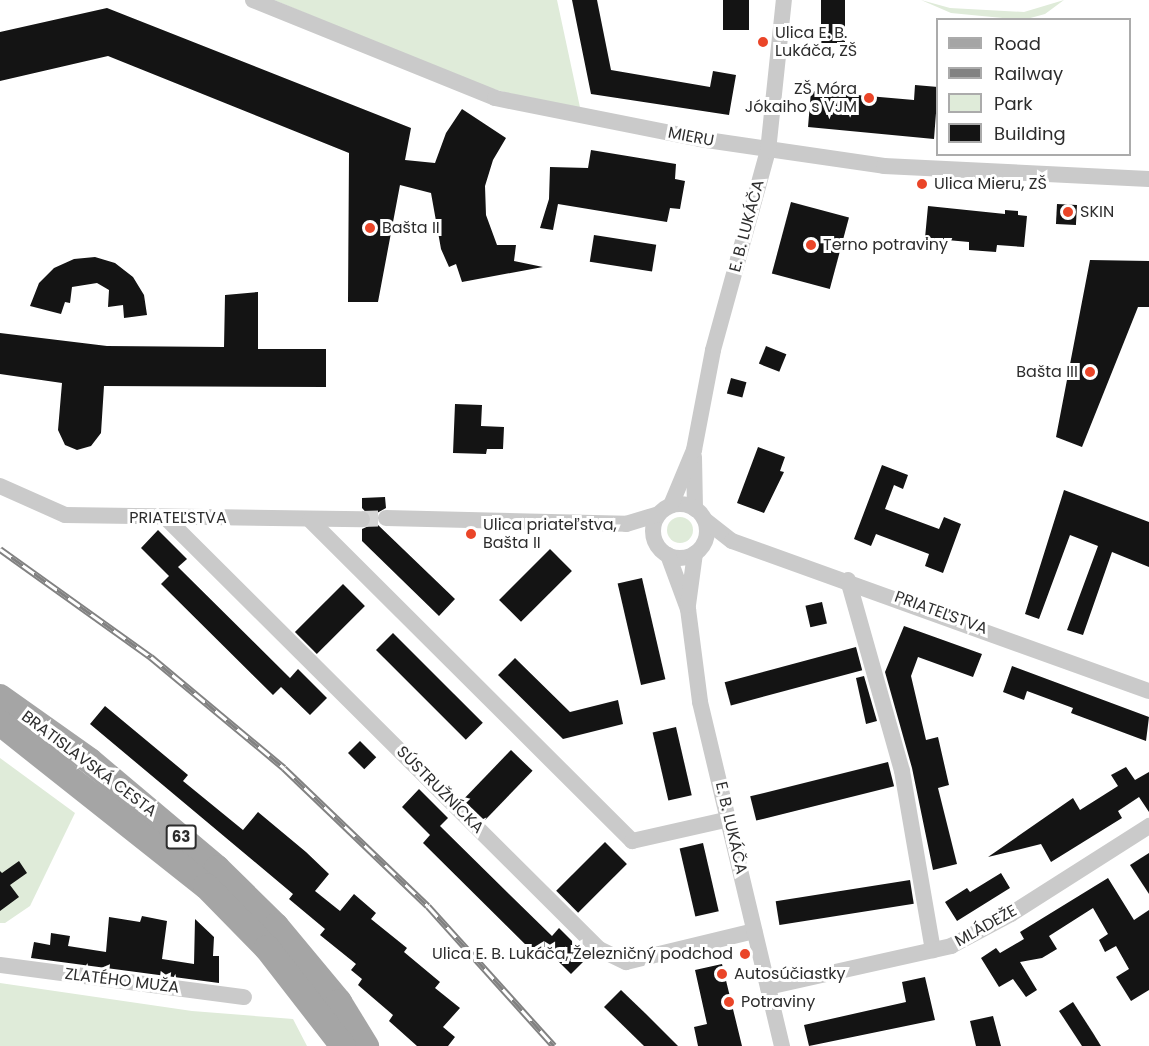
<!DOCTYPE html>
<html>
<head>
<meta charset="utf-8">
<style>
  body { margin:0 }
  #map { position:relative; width:1149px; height:1046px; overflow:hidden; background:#fff; font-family:Poppins,sans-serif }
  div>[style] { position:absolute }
  .green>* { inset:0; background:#dfebd9 }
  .round { border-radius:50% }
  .building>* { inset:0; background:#141414; transform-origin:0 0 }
  .minor-tunnel>* { height:16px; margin-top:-8px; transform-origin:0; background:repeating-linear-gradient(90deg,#d5d5d5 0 16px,transparent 0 24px) }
  .minor>* { height:16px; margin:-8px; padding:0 8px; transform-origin:8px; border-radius:8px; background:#cacaca }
  .minor>.ring { margin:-8px; padding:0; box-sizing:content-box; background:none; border:16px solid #cacaca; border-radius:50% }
  .primary>* { height:26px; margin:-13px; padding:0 13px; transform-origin:13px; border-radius:13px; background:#a5a5a5 }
  .rail>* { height:7px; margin-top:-3.5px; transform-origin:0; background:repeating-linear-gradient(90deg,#fff 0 14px,#828282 0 28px); box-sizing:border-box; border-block:2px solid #828282 }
  .dots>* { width:16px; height:16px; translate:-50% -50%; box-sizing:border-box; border:3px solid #fff; border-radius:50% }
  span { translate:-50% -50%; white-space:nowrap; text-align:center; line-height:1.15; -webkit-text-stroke:6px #fff; paint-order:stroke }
  .shield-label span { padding:2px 4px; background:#fff; border:2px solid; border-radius:4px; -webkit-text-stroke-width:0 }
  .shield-label { font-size:15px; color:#2d2d2d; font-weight:700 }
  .poi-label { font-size:16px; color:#2d2d2d }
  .left { translate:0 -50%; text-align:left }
  .right { translate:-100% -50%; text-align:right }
  .street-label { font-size:16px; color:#2d2d2d }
  .legend { position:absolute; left:936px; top:18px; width:195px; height:138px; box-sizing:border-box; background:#fff; border:2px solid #ababab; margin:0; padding:8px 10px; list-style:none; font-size:18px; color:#2d2d2d }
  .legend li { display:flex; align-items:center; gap:12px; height:30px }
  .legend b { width:30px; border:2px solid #ababab }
</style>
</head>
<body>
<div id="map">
  <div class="green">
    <i style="clip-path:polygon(274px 0,557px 0,581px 112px,478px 85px)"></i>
    <i style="clip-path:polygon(921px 0,950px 8px,1024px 12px,1064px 0,1045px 14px,1023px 20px,951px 13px)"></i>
    <i class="round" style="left:667px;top:517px;width:26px;height:26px"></i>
    <i style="clip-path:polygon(0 758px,75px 813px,30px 906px,5px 923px,0 923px)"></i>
    <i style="clip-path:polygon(0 983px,192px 1011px,293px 1019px,307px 1046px,0 1046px)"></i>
  </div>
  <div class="building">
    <i style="clip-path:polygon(572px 0,597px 0,611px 70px,710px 87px,713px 71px,736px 75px,729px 115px,591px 94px)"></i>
    <i style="left:723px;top:0;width:26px;height:30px"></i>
    <i style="left:821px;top:0;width:24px;height:43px"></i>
    <i style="clip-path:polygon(107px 8px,411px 128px,405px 160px,435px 163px,446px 133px,462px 109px,506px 138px,493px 160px,485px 186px,486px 215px,497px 245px,516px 245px,514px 261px,543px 267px,462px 282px,456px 264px,449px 267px,441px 249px,431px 193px,400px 185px,378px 302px,348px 302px,349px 153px,108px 56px,0 81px,0 32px)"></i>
    <i style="clip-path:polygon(915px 85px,938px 87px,934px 139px,808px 127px,811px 91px,914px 100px)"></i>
    <i style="clip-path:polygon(591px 150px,676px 164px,675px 179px,685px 181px,680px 209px,670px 208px,667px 222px,558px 204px,553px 230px,540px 228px,549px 199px,550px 167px,588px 168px)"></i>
    <i style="left:791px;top:202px;width:60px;height:74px;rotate:15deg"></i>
    <i style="left:1057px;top:204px;width:20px;height:20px;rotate:3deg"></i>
    <i style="clip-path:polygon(928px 206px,1005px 214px,1005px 210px,1018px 211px,1018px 215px,1027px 216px,1024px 247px,997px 245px,996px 252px,969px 250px,969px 242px,925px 238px)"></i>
    <i style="left:594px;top:235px;width:63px;height:27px;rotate:9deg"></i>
    <i style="clip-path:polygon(95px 257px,115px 263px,133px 277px,144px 295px,147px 315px,124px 318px,123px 305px,108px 307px,109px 290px,97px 283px,72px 287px,70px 303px,65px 302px,61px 314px,30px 306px,39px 283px,54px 268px,74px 259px)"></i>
    <i style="clip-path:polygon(1090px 260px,1149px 261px,1149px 307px,1138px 307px,1082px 447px,1056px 437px)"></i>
    <i style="clip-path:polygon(258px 292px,258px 349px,326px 349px,326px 387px,104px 386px,101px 433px,91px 446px,77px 450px,65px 445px,58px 430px,62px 383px,0 374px,0 333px,107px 346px,224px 347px,225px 295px)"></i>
    <i style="left:766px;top:346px;width:22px;height:19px;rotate:22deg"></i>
    <i style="left:731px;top:378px;width:16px;height:16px;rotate:15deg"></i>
    <i style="clip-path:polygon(455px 404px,482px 405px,481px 426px,504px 427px,503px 449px,487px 449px,486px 454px,453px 453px)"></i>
    <i style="clip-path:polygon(758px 447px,785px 457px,780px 471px,784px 472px,764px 513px,737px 503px)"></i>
    <i style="clip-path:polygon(882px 465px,908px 475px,903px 489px,894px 485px,885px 509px,939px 529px,944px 517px,961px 524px,943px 573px,925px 566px,929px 554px,876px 534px,871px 546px,854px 539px)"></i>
    <i style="clip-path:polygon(1064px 490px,1149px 522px,1149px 567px,1112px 552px,1083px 635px,1067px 630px,1098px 546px,1070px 535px,1039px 619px,1025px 614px)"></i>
    <i style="clip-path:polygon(385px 497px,386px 508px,377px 513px,377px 524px,455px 599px,439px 616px,362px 541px,362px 529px,371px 525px,372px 519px,362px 508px,362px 498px)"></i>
    <i style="clip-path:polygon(158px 530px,187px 559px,178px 567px,290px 678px,298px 669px,327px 698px,310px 715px,281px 687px,273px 695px,161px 584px,169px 576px,141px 548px)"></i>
    <i style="left:550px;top:549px;width:31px;height:72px;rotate:45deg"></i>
    <i style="left:642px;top:578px;width:104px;height:25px;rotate:77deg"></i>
    <i style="left:343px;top:584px;width:31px;height:68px;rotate:45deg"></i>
    <i style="left:822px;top:602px;width:22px;height:17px;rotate:77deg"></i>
    <i style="clip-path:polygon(904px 626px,982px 654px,973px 677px,918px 657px,911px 676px,926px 740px,938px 737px,949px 785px,938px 788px,957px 864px,933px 870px,912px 768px,885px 672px)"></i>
    <i style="left:393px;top:633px;width:127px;height:24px;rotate:45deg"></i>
    <i style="left:856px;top:647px;width:24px;height:136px;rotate:75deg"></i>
    <i style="clip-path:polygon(515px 658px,570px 712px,618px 700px,623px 724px,563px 739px,498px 675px)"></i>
    <i style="clip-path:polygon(1012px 666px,1149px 717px,1146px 741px,1071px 713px,1073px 708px,1027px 691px,1024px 700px,1003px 692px)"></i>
    <i style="clip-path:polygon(864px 676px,877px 721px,866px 724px,856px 678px)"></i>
    <i style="clip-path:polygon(105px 706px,188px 775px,183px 781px,243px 830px,258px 812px,306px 852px,329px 874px,315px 891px,340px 911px,354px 894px,376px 913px,371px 919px,407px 948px,404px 952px,440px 982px,435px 988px,460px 1008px,443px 1027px,455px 1037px,448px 1046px,417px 1046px,389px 1021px,393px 1015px,358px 985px,362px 979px,351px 970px,356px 964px,320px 935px,325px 929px,289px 899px,293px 894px,90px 724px)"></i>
    <i style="left:676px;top:727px;width:70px;height:24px;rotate:77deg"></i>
    <i style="left:360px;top:741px;width:23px;height:17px;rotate:45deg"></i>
    <i style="left:511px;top:750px;width:30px;height:69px;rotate:44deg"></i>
    <i style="left:888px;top:762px;width:25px;height:142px;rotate:76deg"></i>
    <i style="clip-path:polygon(1126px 767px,1135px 780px,1149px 772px,1149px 812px,1139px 797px,1118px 811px,1122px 818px,1051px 862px,1041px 844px,988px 857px,1073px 798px,1080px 810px,1118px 786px,1111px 775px)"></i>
    <i style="clip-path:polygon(419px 789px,448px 818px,440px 826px,510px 895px,552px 936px,559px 928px,588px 957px,571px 974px,543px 946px,535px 954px,423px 843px,430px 835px,402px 807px)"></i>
    <i style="left:605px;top:842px;width:31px;height:69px;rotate:45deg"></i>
    <i style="left:703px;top:843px;width:70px;height:24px;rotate:77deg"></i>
    <i style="clip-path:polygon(1149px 853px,1149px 894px,1130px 865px)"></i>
    <i style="clip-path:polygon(19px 861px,27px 873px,10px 885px,19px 897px,0 911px,0 871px,2px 873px)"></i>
    <i style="clip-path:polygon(1001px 873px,1010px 888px,957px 921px,945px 902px,967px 888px,970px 892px)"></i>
    <i style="clip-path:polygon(1108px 878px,1134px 920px,1149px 910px,1149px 990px,1131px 1001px,1116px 977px,1129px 969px,1116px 946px,1105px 952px,1099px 940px,1108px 934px,1093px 908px,1049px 936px,1057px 949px,1042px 958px,1020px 962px,1037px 990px,1026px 997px,1013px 979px,999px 987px,981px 958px,996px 948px,1000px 953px,1024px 939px,1020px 932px)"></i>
    <i style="left:910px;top:880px;width:24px;height:136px;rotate:81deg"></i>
    <i style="clip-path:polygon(142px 916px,167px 921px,162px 959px,194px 964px,195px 919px,214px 937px,213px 956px,219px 956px,219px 983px,31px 958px,34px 942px,50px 945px,51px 933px,70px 936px,68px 946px,106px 952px,109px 917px,140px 922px)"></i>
    <i style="clip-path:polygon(722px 964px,742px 1046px,698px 1046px,694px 1027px,707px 1024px,695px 970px)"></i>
    <i style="clip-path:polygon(925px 977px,935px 1020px,809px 1046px,804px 1025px,906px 1002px,902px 982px)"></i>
    <i style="clip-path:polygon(621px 990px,646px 1014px,678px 1046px,644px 1046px,604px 1007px)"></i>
    <i style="clip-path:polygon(1073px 1002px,1093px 1033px,1101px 1046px,1082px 1046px,1059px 1011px)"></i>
    <i style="clip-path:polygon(993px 1016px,1001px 1046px,976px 1046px,970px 1021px)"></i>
  </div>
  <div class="minor-tunnel">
    <i style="left:362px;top:519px;width:24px;rotate:-2deg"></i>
  </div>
  <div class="minor">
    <i style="left:253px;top:0;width:261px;rotate:22deg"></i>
    <i style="left:495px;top:98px;width:209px;rotate:11.3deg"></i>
    <i style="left:700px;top:139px;width:186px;rotate:8.3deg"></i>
    <i style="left:884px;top:166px;width:265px;rotate:2.8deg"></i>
    <i style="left:694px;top:457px;width:52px;rotate:88.9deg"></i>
    <i style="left:0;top:486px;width:71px;rotate:24deg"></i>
    <i style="left:65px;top:515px;width:297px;rotate:0.8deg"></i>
    <i class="ring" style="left:653px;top:504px;width:38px;height:38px"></i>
    <i style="left:671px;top:505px;width:60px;rotate:-67.3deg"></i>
    <i style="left:694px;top:450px;width:102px;rotate:-79.2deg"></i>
    <i style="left:713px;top:350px;width:206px;rotate:-74.6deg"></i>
    <i style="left:768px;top:151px;width:152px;rotate:-84deg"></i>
    <i style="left:165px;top:517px;width:612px;rotate:44.87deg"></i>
    <i style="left:599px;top:949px;width:30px;rotate:26deg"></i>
    <i style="left:626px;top:962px;width:132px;rotate:-13.6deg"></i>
    <i style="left:386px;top:518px;width:240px;rotate:1.4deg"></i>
    <i style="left:626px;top:524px;width:34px;rotate:-17deg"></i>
    <i style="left:310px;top:520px;width:455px;rotate:44.9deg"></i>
    <i style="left:632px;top:841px;width:100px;rotate:-12.7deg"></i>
    <i style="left:705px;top:520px;width:34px;rotate:38deg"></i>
    <i style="left:732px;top:541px;width:443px;rotate:19.8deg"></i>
    <i style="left:668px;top:555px;width:58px;rotate:69.7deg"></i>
    <i style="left:688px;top:609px;width:94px;rotate:82.6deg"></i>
    <i style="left:700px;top:702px;width:354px;rotate:76.6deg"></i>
    <i style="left:848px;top:580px;width:198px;rotate:74.2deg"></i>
    <i style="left:902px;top:771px;width:182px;rotate:80.2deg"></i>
    <i style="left:688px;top:605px;width:52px;rotate:-82.3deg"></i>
    <i style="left:0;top:965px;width:246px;rotate:7.5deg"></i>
    <i style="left:768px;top:987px;width:188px;rotate:-12.6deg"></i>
    <i style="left:951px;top:946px;width:68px;rotate:-28.1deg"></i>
    <i style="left:1011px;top:914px;width:164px;rotate:-32.5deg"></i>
  </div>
  <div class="primary">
    <i style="left:0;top:697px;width:110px;rotate:35.4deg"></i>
    <i style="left:90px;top:761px;width:166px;rotate:40.1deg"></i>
    <i style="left:217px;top:868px;width:83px;rotate:44.5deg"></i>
    <i style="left:276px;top:926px;width:99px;rotate:50.3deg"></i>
    <i style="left:339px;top:1002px;width:52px;rotate:58.5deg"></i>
    <i style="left:0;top:723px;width:263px;rotate:38.4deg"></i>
    <i style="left:206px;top:886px;width:87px;rotate:45.5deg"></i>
    <i style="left:267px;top:948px;width:124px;rotate:52.2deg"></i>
  </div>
  <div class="rail">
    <i style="left:0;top:549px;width:186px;rotate:35.6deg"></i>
    <i style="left:151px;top:657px;width:173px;rotate:39.8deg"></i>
    <i style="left:284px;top:768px;width:199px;rotate:43.8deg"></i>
    <i style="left:428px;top:906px;width:188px;rotate:48deg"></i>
  </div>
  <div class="dots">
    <i style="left:763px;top:42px;background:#ea4528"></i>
    <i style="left:869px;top:98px;background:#ea4528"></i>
    <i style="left:922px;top:184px;background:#ea4528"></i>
    <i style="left:1068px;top:212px;background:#ea4528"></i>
    <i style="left:370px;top:228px;background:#ea4528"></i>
    <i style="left:811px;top:245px;background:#ea4528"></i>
    <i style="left:1090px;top:372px;background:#ea4528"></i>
    <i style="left:471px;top:534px;background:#ea4528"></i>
    <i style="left:745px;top:954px;background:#ea4528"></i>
    <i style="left:722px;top:974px;background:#ea4528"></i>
    <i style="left:729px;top:1002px;background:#ea4528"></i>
  </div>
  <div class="shield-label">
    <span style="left:181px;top:837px">63</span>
  </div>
  <div class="poi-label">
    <span class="left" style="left:775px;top:42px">Ulica E. B.<br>Lukáča, ZŠ</span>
    <span class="right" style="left:857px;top:98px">ZŠ Móra<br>Jókaiho s VJM</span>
    <span class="left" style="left:934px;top:184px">Ulica Mieru, ZŠ</span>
    <span class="left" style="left:1080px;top:212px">SKIN</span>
    <span class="left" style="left:382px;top:228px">Bašta II</span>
    <span class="left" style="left:823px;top:245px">Terno potraviny</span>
    <span class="right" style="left:1078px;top:372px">Bašta III</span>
    <span class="left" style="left:483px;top:534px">Ulica priateľstva,<br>Bašta II</span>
    <span class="right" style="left:733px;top:954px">Ulica E. B. Lukáča, Železničný podchod</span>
    <span class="left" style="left:734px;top:974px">Autosúčiastky</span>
    <span class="left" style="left:741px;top:1002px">Potraviny</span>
  </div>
  <div class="street-label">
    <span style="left:691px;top:137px;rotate:11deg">MIERU</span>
    <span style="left:747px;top:226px;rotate:-75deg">E. B. LUKÁČA</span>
    <span style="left:178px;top:518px">PRIATEĽSTVA</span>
    <span style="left:941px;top:613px;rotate:20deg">PRIATEĽSTVA</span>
    <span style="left:89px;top:764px;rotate:37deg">BRATISLAVSKÁ CESTA</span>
    <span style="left:440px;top:790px;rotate:45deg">SÚSTRUŽNÍCKA</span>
    <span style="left:731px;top:828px;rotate:77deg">E. B. LUKÁČA</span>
    <span style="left:986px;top:926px;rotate:-29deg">MLÁDEŽE</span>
    <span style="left:122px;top:981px;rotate:7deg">ZLATÉHO MUŽA</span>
  </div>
  <ul class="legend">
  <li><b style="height:8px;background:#a5a5a5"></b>Road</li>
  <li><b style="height:8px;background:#828282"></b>Railway</li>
  <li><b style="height:16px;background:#dfebd9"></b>Park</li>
  <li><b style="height:16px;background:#141414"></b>Building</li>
  </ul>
</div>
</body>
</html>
